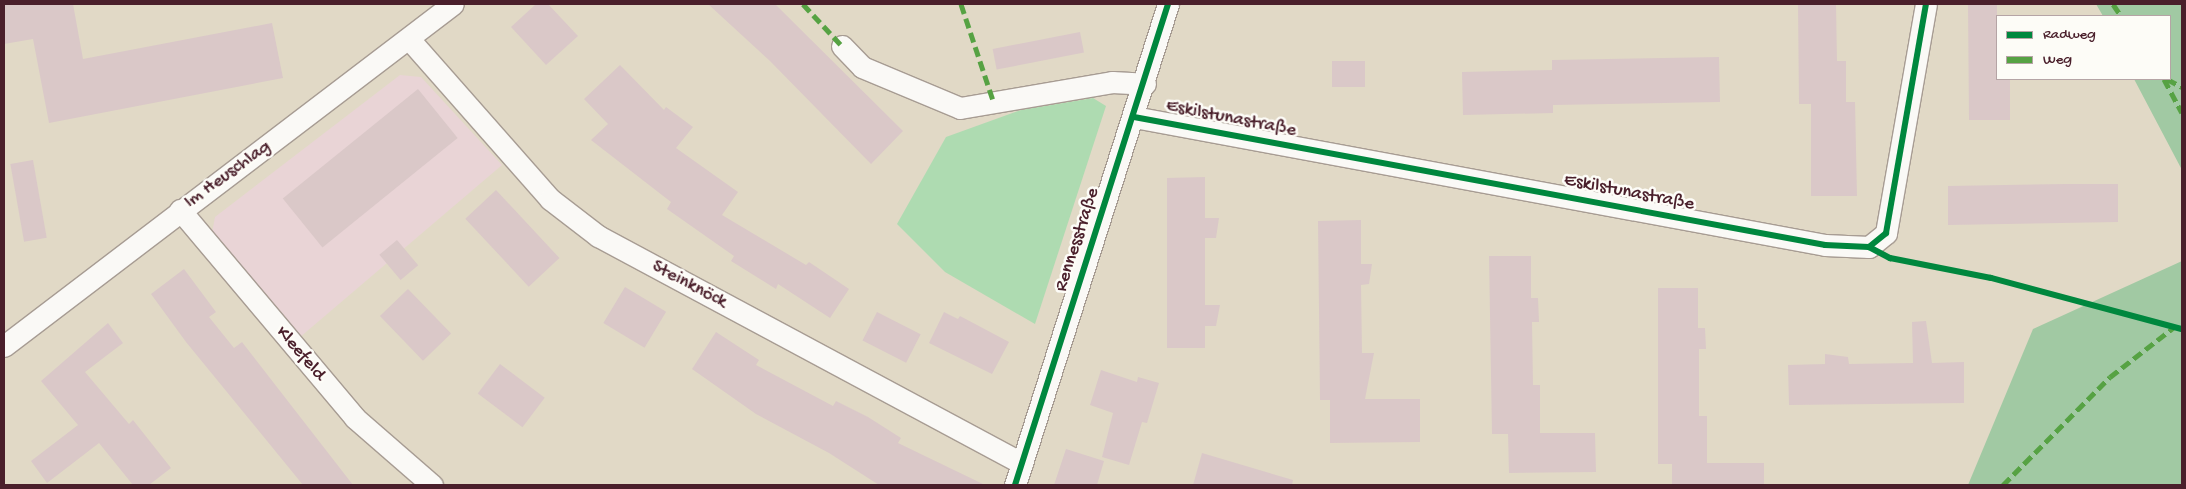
<!DOCTYPE html>
<html>
<head>
<meta charset="utf-8">
<style>
  body { margin:0 }
  #map { position:relative; width:2186px; height:489px; overflow:hidden; background:#e1d9c6; font-family:"Gochi Hand",sans-serif }
  div>[style] { position:absolute }
  .built>* { inset:0; background:#e9d4d6 }
  .green>* { inset:0; background:#aedbb1 }
  .forest>* { inset:0; background:#a1c9a3 }
  .building>* { inset:0; background:#dac8c8; transform-origin:0 0 }
  .roads { filter:drop-shadow(1px 0 #a79c93) drop-shadow(-1px 0 #a79c93) drop-shadow(0 1px #a79c93) drop-shadow(0 -1px #a79c93) }
  .minor>* { height:21px; margin:-10.5px; padding:0 10.5px; transform-origin:10.5px; border-radius:10.5px; background:#faf9f6 }
  .quiet>* { height:5px; margin-top:-2.5px; transform-origin:0; background:repeating-linear-gradient(90deg,#56a243 0 10px,transparent 0 15px) }
  .cycleway>* { height:6px; margin:-3px; padding:0 3px; transform-origin:3px; border-radius:3px; background:#00873e }
  span { translate:-50% -50%; white-space:nowrap; text-align:center; line-height:1.15; -webkit-text-stroke:5px #fdfcf7; paint-order:stroke }
  .street-label { font-size:19px; color:#4a1f2b }
  .frame { position:absolute; inset:0; border:5px solid #4a1f2b; pointer-events:none }
  .legend { position:absolute; left:1996px; top:15px; width:175px; height:65px; box-sizing:border-box; background:#fdfcf7; border:1px solid #b5a4a5; margin:0; padding:6px 9px; list-style:none; font-size:15px; color:#4a1f2b }
  .legend li { display:flex; align-items:center; gap:10px; height:25px }
  .legend b { width:25px; border:1px solid #b5a4a5 }
</style>
</head>
<body>
<div id="map">
  <div class="built">
    <i style="clip-path:polygon(400px 75px,421px 77px,502px 165px,299px 338px,212px 233px,215px 217px)"></i>
  </div>
  <div class="green">
    <i style="clip-path:polygon(1093px 98px,1106px 106px,1035px 324px,945px 272px,897px 224px,946px 137px,1021px 110px)"></i>
  </div>
  <div class="forest">
    <i style="clip-path:polygon(2096px 4px,2182px 4px,2182px 170px,2134px 79px,2170px 79px,2170px 16px,2103px 16px)"></i>
    <i style="clip-path:polygon(2182px 261px,2182px 485px,1968px 485px,2033px 329px)"></i>
  </div>
  <div class="building">
    <i style="clip-path:polygon(4px 4px,73px 4px,83px 59px,272px 23px,283px 78px,49px 123px,33px 39px,4px 44px)"></i>
    <i style="clip-path:polygon(536px 4px,548px 4px,578px 36px,546px 65px,511px 27px)"></i>
    <i style="clip-path:polygon(708px 4px,775px 4px,903px 131px,871px 164px,770px 61px)"></i>
    <i style="clip-path:polygon(1798px 4px,1836px 4px,1837px 61px,1846px 61px,1846px 102px,1855px 102px,1857px 196px,1811px 196px,1811px 104px,1799px 104px)"></i>
    <i style="clip-path:polygon(1968px 4px,1997px 4px,1997px 79px,2010px 79px,2010px 120px,1969px 120px)"></i>
    <i style="left:1080px;top:32px;width:21px;height:89px;rotate:79deg"></i>
    <i style="clip-path:polygon(1719px 57px,1720px 102px,1553px 105px,1553px 113px,1463px 115px,1462px 72px,1552px 70px,1552px 60px)"></i>
    <i style="left:1332px;top:61px;width:33px;height:26px"></i>
    <i style="clip-path:polygon(620px 65px,664px 110px,666px 107px,693px 127px,676px 148px,738px 192px,722px 215px,806px 265px,809px 262px,849px 289px,830px 318px,778px 284px,776px 289px,731px 261px,734px 256px,667px 209px,671px 202px,591px 140px,608px 124px,584px 99px)"></i>
    <i style="left:418px;top:89px;width:63px;height:174px;rotate:51deg"></i>
    <i style="left:33px;top:160px;width:79px;height:23px;rotate:80deg"></i>
    <i style="clip-path:polygon(1205px 177px,1205px 218px,1219px 218px,1216px 238px,1205px 238px,1205px 305px,1220px 305px,1216px 326px,1205px 326px,1205px 348px,1167px 348px,1167px 178px)"></i>
    <i style="clip-path:polygon(2066px 184px,2118px 184px,2118px 222px,1948px 225px,1948px 186px)"></i>
    <i style="left:496px;top:190px;width:93px;height:42px;rotate:47deg"></i>
    <i style="clip-path:polygon(1361px 220px,1361px 264px,1372px 264px,1369px 284px,1361px 285px,1362px 353px,1374px 353px,1365px 399px,1420px 399px,1420px 442px,1330px 443px,1330px 400px,1320px 400px,1318px 221px)"></i>
    <i style="left:397px;top:240px;width:33px;height:23px;rotate:50deg"></i>
    <i style="clip-path:polygon(1489px 256px,1531px 256px,1531px 298px,1538px 298px,1539px 322px,1532px 322px,1533px 385px,1540px 385px,1540px 433px,1595px 433px,1596px 472px,1509px 473px,1508px 434px,1492px 434px)"></i>
    <i style="clip-path:polygon(184px 269px,216px 312px,209px 317px,234px 348px,242px 342px,353px 485px,303px 485px,186px 342px,151px 294px)"></i>
    <i style="left:625px;top:287px;width:48px;height:42px;rotate:31deg"></i>
    <i style="clip-path:polygon(1658px 288px,1698px 288px,1698px 328px,1705px 328px,1706px 349px,1699px 349px,1699px 416px,1707px 416px,1707px 463px,1764px 463px,1764px 485px,1672px 485px,1672px 464px,1658px 464px)"></i>
    <i style="left:408px;top:289px;width:62px;height:39px;rotate:46deg"></i>
    <i style="left:877px;top:312px;width:49px;height:32px;rotate:27deg"></i>
    <i style="clip-path:polygon(944px 312px,958px 319px,960px 316px,1009px 342px,992px 374px,929px 343px)"></i>
    <i style="clip-path:polygon(1926px 321px,1932px 363px,1964px 362px,1964px 403px,1789px 405px,1788px 365px,1825px 364px,1825px 354px,1848px 357px,1849px 364px,1913px 363px,1912px 322px)"></i>
    <i style="clip-path:polygon(108px 323px,123px 343px,85px 372px,129px 424px,133px 420px,171px 468px,149px 485px,133px 485px,99px 443px,47px 483px,31px 461px,78px 425px,41px 381px)"></i>
    <i style="clip-path:polygon(716px 332px,759px 360px,756px 365px,833px 406px,836px 401px,868px 417px,901px 438px,898px 443px,985px 485px,879px 485px,829px 453px,756px 414px,692px 369px)"></i>
    <i style="left:500px;top:364px;width:56px;height:37px;rotate:37deg"></i>
    <i style="clip-path:polygon(1101px 370px,1137px 382px,1138px 377px,1159px 383px,1147px 423px,1142px 422px,1129px 465px,1102px 457px,1113px 413px,1090px 405px)"></i>
    <i style="clip-path:polygon(1066px 449px,1104px 461px,1097px 485px,1054px 485px)"></i>
    <i style="clip-path:polygon(1202px 453px,1293px 480px,1292px 485px,1193px 485px)"></i>
  </div>
  <div class="roads">
    <div class="minor">
      <i style="left:409px;top:39px;width:213px;rotate:48.6deg"></i>
      <i style="left:550px;top:199px;width:61px;rotate:37.6deg"></i>
      <i style="left:598px;top:236px;width:481px;rotate:28.2deg"></i>
      <i style="left:842px;top:46px;width:29px;rotate:46deg"></i>
      <i style="left:862px;top:67px;width:106px;rotate:22.7deg"></i>
      <i style="left:960px;top:108px;width:154px;rotate:-9.7deg"></i>
      <i style="left:1112px;top:82px;width:33px;rotate:3deg"></i>
      <i style="left:1134px;top:117px;width:703px;rotate:10.49deg"></i>
      <i style="left:1825px;top:245px;width:44px;rotate:2.6deg"></i>
      <i style="left:1869px;top:247px;width:22px;rotate:-39deg"></i>
      <i style="left:1886px;top:233px;width:232px;rotate:-80.1deg"></i>
      <i style="left:180px;top:210px;width:272px;rotate:49.9deg"></i>
      <i style="left:355px;top:418px;width:102px;rotate:41deg"></i>
      <i style="left:4px;top:346px;width:564px;rotate:-37.3deg"></i>
      <i style="left:1015px;top:485px;width:505px;rotate:-72.35deg"></i>
    </div>
  </div>
  <div class="quiet">
    <i style="left:803px;top:4px;width:57px;rotate:47.1deg"></i>
    <i style="left:961px;top:4px;width:104px;rotate:71.6deg"></i>
    <i style="left:2113px;top:4px;width:14px;rotate:56deg"></i>
    <i style="left:2164px;top:79px;width:38px;rotate:62deg"></i>
    <i style="left:2167px;top:79px;width:17px;rotate:28deg"></i>
    <i style="left:2003px;top:485px;width:152px;rotate:-45.3deg"></i>
    <i style="left:2110px;top:377px;width:80px;rotate:-37.9deg"></i>
  </div>
  <div class="cycleway">
    <i style="left:1134px;top:117px;width:703px;rotate:10.49deg"></i>
    <i style="left:1825px;top:245px;width:44px;rotate:2.6deg"></i>
    <i style="left:1869px;top:247px;width:24px;rotate:28deg"></i>
    <i style="left:1890px;top:258px;width:103px;rotate:11.2deg"></i>
    <i style="left:1991px;top:278px;width:198px;rotate:15deg"></i>
    <i style="left:1869px;top:247px;width:22px;rotate:-39deg"></i>
    <i style="left:1886px;top:233px;width:232px;rotate:-80.1deg"></i>
    <i style="left:1015px;top:485px;width:505px;rotate:-72.35deg"></i>
  </div>
  <div class="street-label">
    <span style="left:1231px;top:119px;rotate:11deg">Eskilstunastraße</span>
    <span style="left:228px;top:175px;rotate:-36deg">Im Heuschlag</span>
    <span style="left:1629px;top:193px;rotate:11deg">Eskilstunastraße</span>
    <span style="left:1078px;top:240px;rotate:-72deg">Rennesstraße</span>
    <span style="left:689px;top:285px;rotate:28deg">Steinknöck</span>
    <span style="left:300px;top:354px;rotate:49deg">Kleefeld</span>
  </div>
  <div class="frame"></div>
  <ul class="legend">
  <li><b style="height:6px;background:#00873e"></b>Radweg</li>
  <li><b style="height:6px;background:#56a243"></b>Weg</li>
  </ul>
</div>
</body>
</html>
